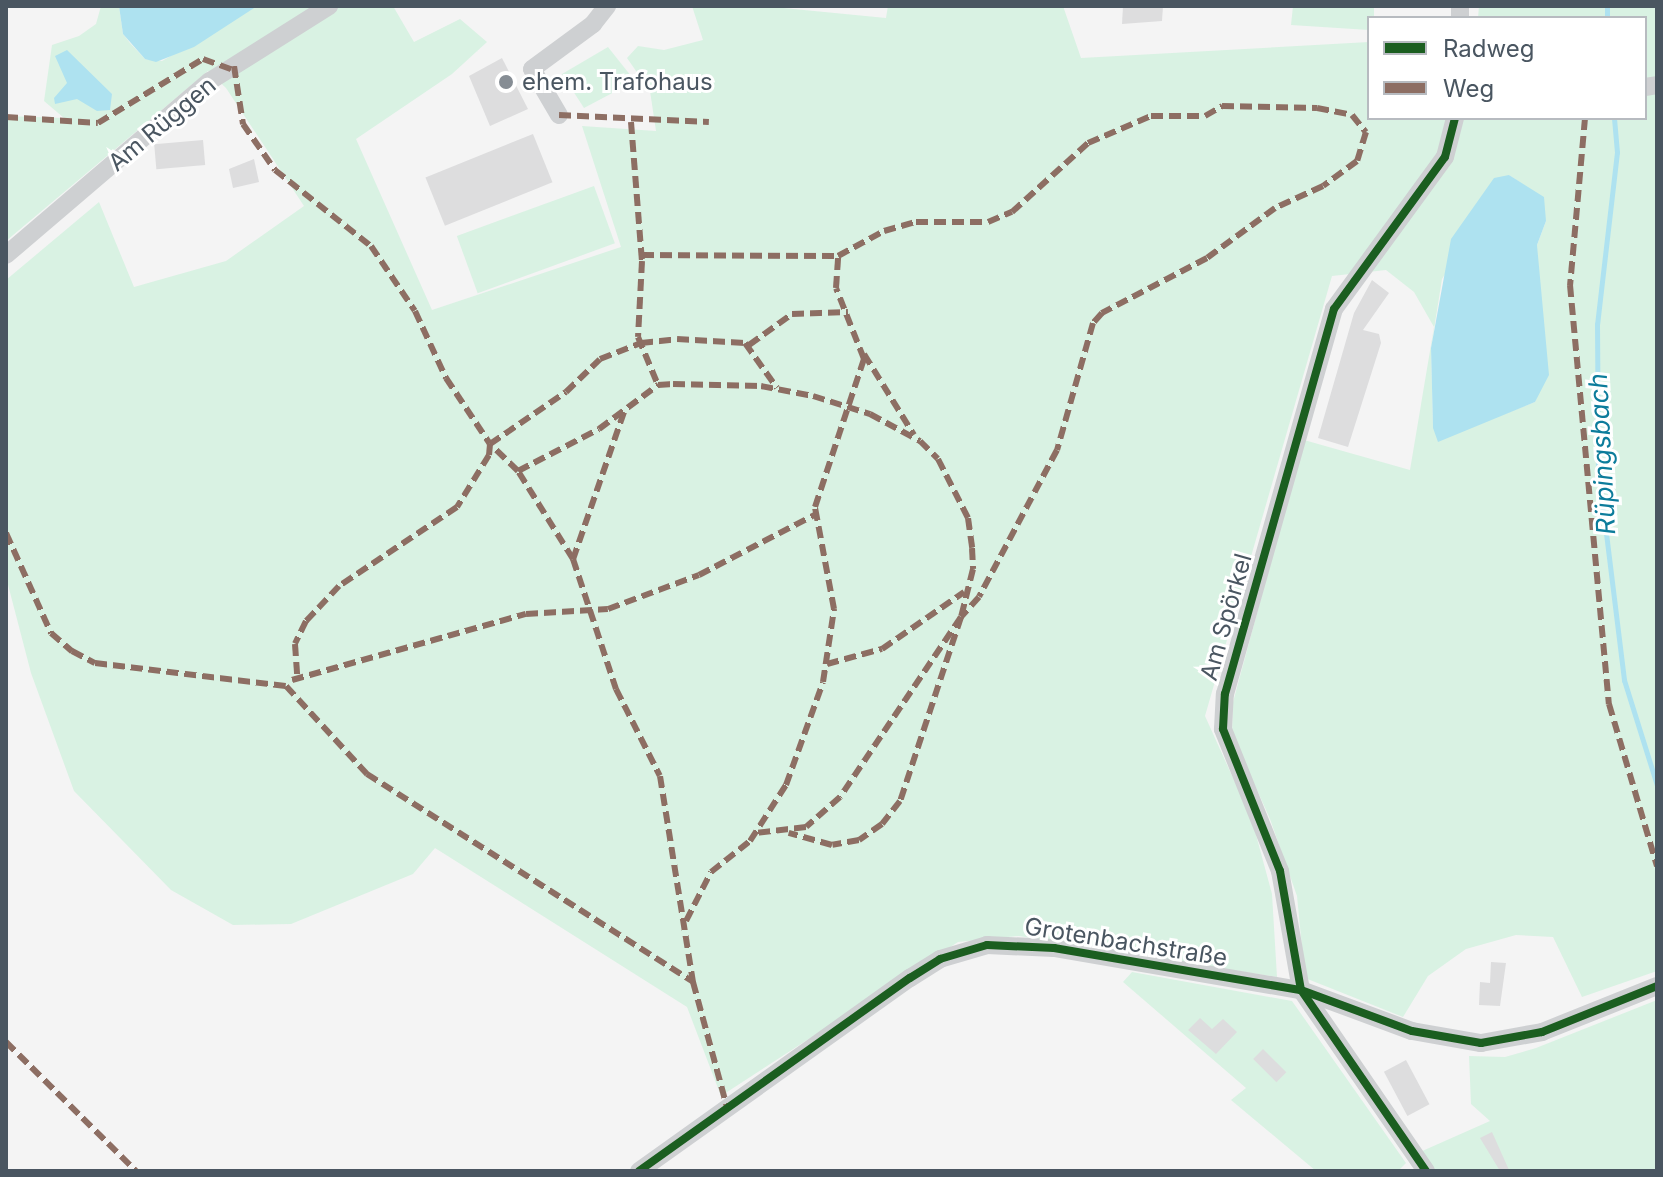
<!DOCTYPE html>
<html>
<head>
<meta charset="utf-8">
<style>
  body { margin:0 }
  #map { position:relative; width:1663px; height:1177px; overflow:hidden; background:#f4f4f4; font-family:Inter,sans-serif }
  div>[style] { position:absolute }
  .green>* { inset:0; background:#d9f2e3; transform-origin:0 0 }
  .water>* { inset:0; background:#aee2f0 }
  .stream>* { height:5px; margin:-2.5px; padding:0 2.5px; transform-origin:2.5px; border-radius:2.5px; background:#aee2f0 }
  .building>* { inset:0; background:#ddddde; transform-origin:0 0 }
  .minor>* { height:18px; margin:-9px; padding:0 9px; transform-origin:9px; border-radius:9px; background:#ced0d2 }
  .quiet>* { height:6px; margin-top:-3px; transform-origin:0; background:repeating-linear-gradient(90deg,#8d6e63 0 12px,transparent 0 18px) }
  .cycleway>* { height:8px; margin:-4px; padding:0 4px; transform-origin:4px; border-radius:4px; background:#1b5e20 }
  .dots>* { width:22px; height:22px; translate:-50% -50%; box-sizing:border-box; border:4px solid #fff; border-radius:50% }
  span { translate:-50% -50%; white-space:nowrap; text-align:center; line-height:1.15; -webkit-text-stroke:6px #fff; paint-order:stroke }
  .poi-label { font-size:24px; color:#4a5661 }
  .left { translate:0 -50%; text-align:left }
  .street-label { font-size:24px; color:#4a5661 }
  .water-label { font-size:26px; color:#0c7c9b; font-style:italic }
  .frame { position:absolute; inset:0; border:8px solid #4a5661; pointer-events:none }
  .legend { position:absolute; left:1367px; top:16px; width:280px; height:104px; box-sizing:border-box; background:#fff; border:2px solid #b7bbc0; margin:0; padding:10px 14px; list-style:none; font-size:24px; color:#4a5661 }
  .legend li { display:flex; align-items:center; gap:16px; height:40px }
  .legend b { width:40px; border:2px solid #b7bbc0 }
</style>
</head>
<body>
<div id="map">
  <div class="green">
    <i style="clip-path:polygon(evenodd,101px 6px,119px 6px,123px 34px,130px 43px,145px 59px,162px 61px,257px 6px,393px 6px,414px 42px,460px 19px,487px 42px,452px 74px,356px 139px,432px 310px,621px 247px,582px 126px,656px 131px,650px 91px,627px 58px,638px 46px,664px 50px,703px 40px,692px 6px,763px 6px,886px 18px,888px 6px,1063px 6px,1081px 58px,1369px 42px,1369px 118px,1645px 118px,1645px 18px,1478px 18px,1479px 6px,1657px 6px,1657px 971px,1582px 997px,1553px 937px,1516px 935px,1466px 949px,1428px 976px,1403px 1017px,1305px 978px,1297px 896px,1270px 819px,1232px 734px,1233px 702px,1304px 440px,1410px 470px,1434px 327px,1414px 292px,1386px 270px,1332px 276px,1205px 716px,1252px 820px,1272px 894px,1277px 977px,1019px 936px,958px 942px,721px 1096px,687px 1007px,435px 848px,413px 874px,291px 924px,233px 925px,171px 890px,74px 791px,31px 673px,6px 577px,6px 280px,99px 202px,134px 287px,226px 261px,304px 206px,226px 88px,208px 71px,6px 241px,6px 116px,64px 118px,44px 101px,52px 45px,79px 36px,96px 24px,101px 6px,1509px 175px,1525px 186px,1546px 221px,1537px 245px,1539px 391px,1535px 402px,1484px 422px,1433px 428px,1431px 348px,1442px 279px,1509px 175px)"></i>
    <i style="clip-path:polygon(1293px 6px,1374px 6px,1374px 18px,1369px 18px,1369px 30px,1291px 25px)"></i>
    <i style="clip-path:polygon(608px 47px,635px 81px,584px 108px,562px 74px)"></i>
    <i style="left:594px;top:186px;width:61px;height:146px;rotate:70deg"></i>
    <i style="clip-path:polygon(1132px 972px,1292px 1001px,1406px 1163px,1398px 1171px,1316px 1171px,1231px 1100px,1246px 1088px,1123px 982px)"></i>
    <i style="clip-path:polygon(1657px 1000px,1657px 1171px,1433px 1171px,1420px 1152px,1490px 1121px,1471px 1104px,1469px 1056px,1505px 1057px,1536px 1048px)"></i>
  </div>
  <div class="water">
    <i style="clip-path:polygon(119px 6px,257px 6px,194px 47px,156px 62px,145px 59px,123px 34px)"></i>
    <i style="clip-path:polygon(67px 50px,112px 94px,110px 110px,97px 111px,77px 99px,55px 104px,54px 98px,67px 83px,55px 56px)"></i>
    <i style="clip-path:polygon(1509px 175px,1544px 197px,1546px 221px,1537px 245px,1549px 375px,1535px 402px,1438px 442px,1433px 428px,1431px 348px,1451px 239px,1494px 178px)"></i>
  </div>
  <div class="stream">
    <i style="left:1607px;top:6px;width:12px;rotate:90deg"></i>
    <i style="left:1614px;top:118px;width:34px;rotate:85deg"></i>
    <i style="left:1617px;top:152px;width:173px;rotate:96.6deg"></i>
    <i style="left:1597px;top:324px;width:144px;rotate:89.6deg"></i>
    <i style="left:1598px;top:468px;width:214px;rotate:83deg"></i>
    <i style="left:1624px;top:680px;width:110px;rotate:72.6deg"></i>
  </div>
  <div class="building">
    <i style="clip-path:polygon(1123px 6px,1163px 6px,1162px 21px,1122px 24px)"></i>
    <i style="clip-path:polygon(502px 58px,528px 109px,490px 126px,469px 76px)"></i>
    <i style="left:533px;top:134px;width:52px;height:116px;rotate:68deg"></i>
    <i style="left:203px;top:140px;width:25px;height:49px;rotate:85deg"></i>
    <i style="clip-path:polygon(254px 159px,259px 182px,233px 188px,229px 169px)"></i>
    <i style="clip-path:polygon(1372px 280px,1389px 293px,1363px 330px,1379px 334px,1381px 343px,1348px 447px,1318px 438px,1354px 313px)"></i>
    <i style="clip-path:polygon(1491px 962px,1506px 963px,1500px 1006px,1479px 1005px,1480px 982px,1490px 983px)"></i>
    <i style="clip-path:polygon(1200px 1018px,1212px 1029px,1223px 1019px,1237px 1032px,1216px 1054px,1188px 1030px)"></i>
    <i style="left:1263px;top:1049px;width:33px;height:14px;rotate:45deg"></i>
    <i style="left:1406px;top:1060px;width:50px;height:25px;rotate:62deg"></i>
    <i style="clip-path:polygon(1492px 1132px,1509px 1170px,1506px 1171px,1500px 1171px,1480px 1138px)"></i>
  </div>
  <div class="minor">
    <i style="left:1460px;top:18px;width:12px;rotate:-90deg"></i>
    <i style="left:1645px;top:87px;width:12px;rotate:-9deg"></i>
    <i style="left:559px;top:115px;width:53px;rotate:-120.4deg"></i>
    <i style="left:532px;top:69px;width:76px;rotate:-36.4deg"></i>
    <i style="left:593px;top:24px;width:23px;rotate:-52deg"></i>
    <i style="left:6px;top:255px;width:268px;rotate:-40.5deg"></i>
    <i style="left:210px;top:81px;width:141px;rotate:-32.2deg"></i>
    <i style="left:639px;top:1171px;width:333px;rotate:-35.5deg"></i>
    <i style="left:910px;top:978px;width:36px;rotate:-32deg"></i>
    <i style="left:940px;top:959px;width:49px;rotate:-16.6deg"></i>
    <i style="left:987px;top:945px;width:67px;rotate:2.6deg"></i>
    <i style="left:1054px;top:948px;width:251px;rotate:9.7deg"></i>
    <i style="left:1301px;top:990px;width:118px;rotate:20.3deg"></i>
    <i style="left:1412px;top:1031px;width:70px;rotate:9.9deg"></i>
    <i style="left:1481px;top:1043px;width:62px;rotate:-10.2deg"></i>
    <i style="left:1542px;top:1032px;width:124px;rotate:-21.8deg"></i>
    <i style="left:1426px;top:1171px;width:220px;rotate:-124.6deg"></i>
    <i style="left:1301px;top:990px;width:121px;rotate:-100deg"></i>
    <i style="left:1280px;top:871px;width:153px;rotate:-111.9deg"></i>
    <i style="left:1223px;top:729px;width:35px;rotate:-87deg"></i>
    <i style="left:1225px;top:694px;width:400px;rotate:-74.2deg"></i>
    <i style="left:1334px;top:309px;width:188px;rotate:-53.9deg"></i>
    <i style="left:1445px;top:157px;width:40px;rotate:-75.6deg"></i>
  </div>
  <div class="quiet">
    <i style="left:234px;top:66px;width:59px;rotate:81.2deg"></i>
    <i style="left:243px;top:124px;width:56px;rotate:55.2deg"></i>
    <i style="left:275px;top:170px;width:122px;rotate:38.4deg"></i>
    <i style="left:371px;top:246px;width:78px;rotate:55.9deg"></i>
    <i style="left:415px;top:311px;width:74px;rotate:65.2deg"></i>
    <i style="left:446px;top:378px;width:79px;rotate:56.3deg"></i>
    <i style="left:490px;top:444px;width:11px;rotate:95deg"></i>
    <i style="left:489px;top:455px;width:61px;rotate:121.6deg"></i>
    <i style="left:457px;top:507px;width:142px;rotate:146.2deg"></i>
    <i style="left:339px;top:586px;width:48px;rotate:133.3deg"></i>
    <i style="left:306px;top:621px;width:25px;rotate:116deg"></i>
    <i style="left:295px;top:644px;width:32px;rotate:86deg"></i>
    <i style="left:559px;top:115px;width:150px;rotate:2.7deg"></i>
    <i style="left:6px;top:117px;width:92px;rotate:3.7deg"></i>
    <i style="left:98px;top:123px;width:123px;rotate:-31.4deg"></i>
    <i style="left:203px;top:59px;width:30px;rotate:20deg"></i>
    <i style="left:1585px;top:118px;width:168px;rotate:95.1deg"></i>
    <i style="left:1570px;top:285px;width:421px;rotate:84.7deg"></i>
    <i style="left:1609px;top:704px;width:169px;rotate:73.5deg"></i>
    <i style="left:631px;top:122px;width:139px;rotate:85.5deg"></i>
    <i style="left:642px;top:261px;width:76px;rotate:93deg"></i>
    <i style="left:638px;top:337px;width:52px;rotate:67.4deg"></i>
    <i style="left:642px;top:255px;width:196px;rotate:0.3deg"></i>
    <i style="left:838px;top:256px;width:52px;rotate:-28.5deg"></i>
    <i style="left:884px;top:231px;width:33px;rotate:-16deg"></i>
    <i style="left:916px;top:222px;width:72px"></i>
    <i style="left:988px;top:222px;width:26px;rotate:-23deg"></i>
    <i style="left:1012px;top:212px;width:103px;rotate:-42.2deg"></i>
    <i style="left:1088px;top:143px;width:69px;rotate:-23.2deg"></i>
    <i style="left:1151px;top:116px;width:54px"></i>
    <i style="left:1205px;top:116px;width:20px;rotate:-30deg"></i>
    <i style="left:1222px;top:106px;width:95px;rotate:1.2deg"></i>
    <i style="left:1317px;top:108px;width:36px;rotate:11deg"></i>
    <i style="left:1352px;top:115px;width:22px;rotate:51deg"></i>
    <i style="left:1366px;top:132px;width:30px;rotate:107deg"></i>
    <i style="left:1357px;top:161px;width:42px;rotate:143.7deg"></i>
    <i style="left:1323px;top:186px;width:53px;rotate:155.4deg"></i>
    <i style="left:1275px;top:208px;width:84px;rotate:143.7deg"></i>
    <i style="left:1207px;top:258px;width:119px;rotate:152.4deg"></i>
    <i style="left:1102px;top:313px;width:13px;rotate:132deg"></i>
    <i style="left:1093px;top:323px;width:132px;rotate:105.8deg"></i>
    <i style="left:1057px;top:450px;width:166px;rotate:118deg"></i>
    <i style="left:979px;top:597px;width:27px;rotate:132deg"></i>
    <i style="left:961px;top:617px;width:194px;rotate:108.3deg"></i>
    <i style="left:900px;top:801px;width:29px;rotate:128deg"></i>
    <i style="left:882px;top:824px;width:28px;rotate:145deg"></i>
    <i style="left:859px;top:840px;width:27px;rotate:170deg"></i>
    <i style="left:832px;top:845px;width:45px;rotate:-164.4deg"></i>
    <i style="left:749px;top:345px;width:53px;rotate:-35.8deg"></i>
    <i style="left:792px;top:314px;width:56px;rotate:-2deg"></i>
    <i style="left:864px;top:354px;width:95px;rotate:58.3deg"></i>
    <i style="left:624px;top:412px;width:156px;rotate:109.1deg"></i>
    <i style="left:573px;top:559px;width:137px;rotate:71.7deg"></i>
    <i style="left:616px;top:689px;width:97px;rotate:63.2deg"></i>
    <i style="left:660px;top:776px;width:209px;rotate:80.9deg"></i>
    <i style="left:518px;top:471px;width:91px;rotate:-27.4deg"></i>
    <i style="left:599px;top:429px;width:74px;rotate:-36.7deg"></i>
    <i style="left:658px;top:385px;width:15px;rotate:-4deg"></i>
    <i style="left:673px;top:384px;width:88px;rotate:1.3deg"></i>
    <i style="left:761px;top:386px;width:53px;rotate:10.9deg"></i>
    <i style="left:813px;top:396px;width:60px;rotate:17.5deg"></i>
    <i style="left:870px;top:414px;width:57px;rotate:28.4deg"></i>
    <i style="left:920px;top:441px;width:25px;rotate:45deg"></i>
    <i style="left:938px;top:459px;width:66px;rotate:63deg"></i>
    <i style="left:968px;top:518px;width:30px;rotate:82deg"></i>
    <i style="left:972px;top:548px;width:21px;rotate:87deg"></i>
    <i style="left:973px;top:569px;width:49px;rotate:104deg"></i>
    <i style="left:961px;top:617px;width:217px;rotate:123.9deg"></i>
    <i style="left:840px;top:797px;width:45px;rotate:138.6deg"></i>
    <i style="left:806px;top:827px;width:51px;rotate:173.3deg"></i>
    <i style="left:6px;top:533px;width:110px;rotate:65.8deg"></i>
    <i style="left:51px;top:633px;width:28px;rotate:41deg"></i>
    <i style="left:72px;top:651px;width:26px;rotate:28deg"></i>
    <i style="left:95px;top:663px;width:192px;rotate:6.9deg"></i>
    <i style="left:286px;top:686px;width:120px;rotate:47.4deg"></i>
    <i style="left:367px;top:774px;width:387px;rotate:32.5deg"></i>
    <i style="left:693px;top:982px;width:130px;rotate:74.8deg"></i>
    <i style="left:573px;top:559px;width:104px;rotate:-122deg"></i>
    <i style="left:518px;top:471px;width:39px;rotate:-136deg"></i>
    <i style="left:490px;top:444px;width:92px;rotate:-34.4deg"></i>
    <i style="left:566px;top:392px;width:47px;rotate:-44.1deg"></i>
    <i style="left:600px;top:359px;width:44px;rotate:-21.3deg"></i>
    <i style="left:641px;top:343px;width:36px;rotate:-6deg"></i>
    <i style="left:677px;top:339px;width:68px;rotate:3.4deg"></i>
    <i style="left:745px;top:343px;width:55px;rotate:54.6deg"></i>
    <i style="left:827px;top:664px;width:57px;rotate:-15.3deg"></i>
    <i style="left:882px;top:649px;width:100px;rotate:-34.8deg"></i>
    <i style="left:292px;top:680px;width:243px;rotate:-15.8deg"></i>
    <i style="left:526px;top:614px;width:82px;rotate:-3.5deg"></i>
    <i style="left:608px;top:609px;width:97px;rotate:-20.5deg"></i>
    <i style="left:699px;top:575px;width:132px;rotate:-27.5deg"></i>
    <i style="left:686px;top:921px;width:55px;rotate:-63deg"></i>
    <i style="left:711px;top:872px;width:50px;rotate:-38.5deg"></i>
    <i style="left:750px;top:841px;width:67px;rotate:-57.3deg"></i>
    <i style="left:786px;top:785px;width:109px;rotate:-70.2deg"></i>
    <i style="left:823px;top:682px;width:74px;rotate:-81.4deg"></i>
    <i style="left:834px;top:609px;width:104px;rotate:-100.6deg"></i>
    <i style="left:815px;top:507px;width:156px;rotate:-71.7deg"></i>
    <i style="left:864px;top:359px;width:76px;rotate:-111.5deg"></i>
    <i style="left:836px;top:288px;width:32px;rotate:-86deg"></i>
    <i style="left:6px;top:1042px;width:183px;rotate:44.8deg"></i>
  </div>
  <div class="cycleway">
    <i style="left:639px;top:1171px;width:333px;rotate:-35.5deg"></i>
    <i style="left:910px;top:978px;width:36px;rotate:-32deg"></i>
    <i style="left:940px;top:959px;width:49px;rotate:-16.6deg"></i>
    <i style="left:987px;top:945px;width:67px;rotate:2.6deg"></i>
    <i style="left:1054px;top:948px;width:251px;rotate:9.7deg"></i>
    <i style="left:1301px;top:990px;width:118px;rotate:20.3deg"></i>
    <i style="left:1412px;top:1031px;width:70px;rotate:9.9deg"></i>
    <i style="left:1481px;top:1043px;width:62px;rotate:-10.2deg"></i>
    <i style="left:1542px;top:1032px;width:124px;rotate:-21.8deg"></i>
    <i style="left:1426px;top:1171px;width:220px;rotate:-124.6deg"></i>
    <i style="left:1301px;top:990px;width:121px;rotate:-100deg"></i>
    <i style="left:1280px;top:871px;width:153px;rotate:-111.9deg"></i>
    <i style="left:1223px;top:729px;width:35px;rotate:-87deg"></i>
    <i style="left:1225px;top:694px;width:400px;rotate:-74.2deg"></i>
    <i style="left:1334px;top:309px;width:188px;rotate:-53.9deg"></i>
    <i style="left:1445px;top:157px;width:40px;rotate:-75.6deg"></i>
  </div>
  <div class="dots">
    <i style="left:506px;top:82px;background:#868d94"></i>
  </div>
  <div class="poi-label">
    <span class="left" style="left:522px;top:82px">ehem. Trafohaus</span>
  </div>
  <div class="street-label">
    <span style="left:162px;top:124px;rotate:-40deg">Am Rüggen</span>
    <span style="left:1226px;top:617px;rotate:-74deg">Am Spörkel</span>
    <span style="left:1126px;top:942px;rotate:9deg">Grotenbachstraße</span>
  </div>
  <div class="water-label">
    <span style="left:1602px;top:454px;rotate:-93deg">Rüpingsbach</span>
  </div>
  <div class="frame"></div>
  <ul class="legend">
  <li><b style="height:10px;background:#1b5e20"></b>Radweg</li>
  <li><b style="height:10px;background:#8d6e63"></b>Weg</li>
  </ul>
</div>
</body>
</html>
